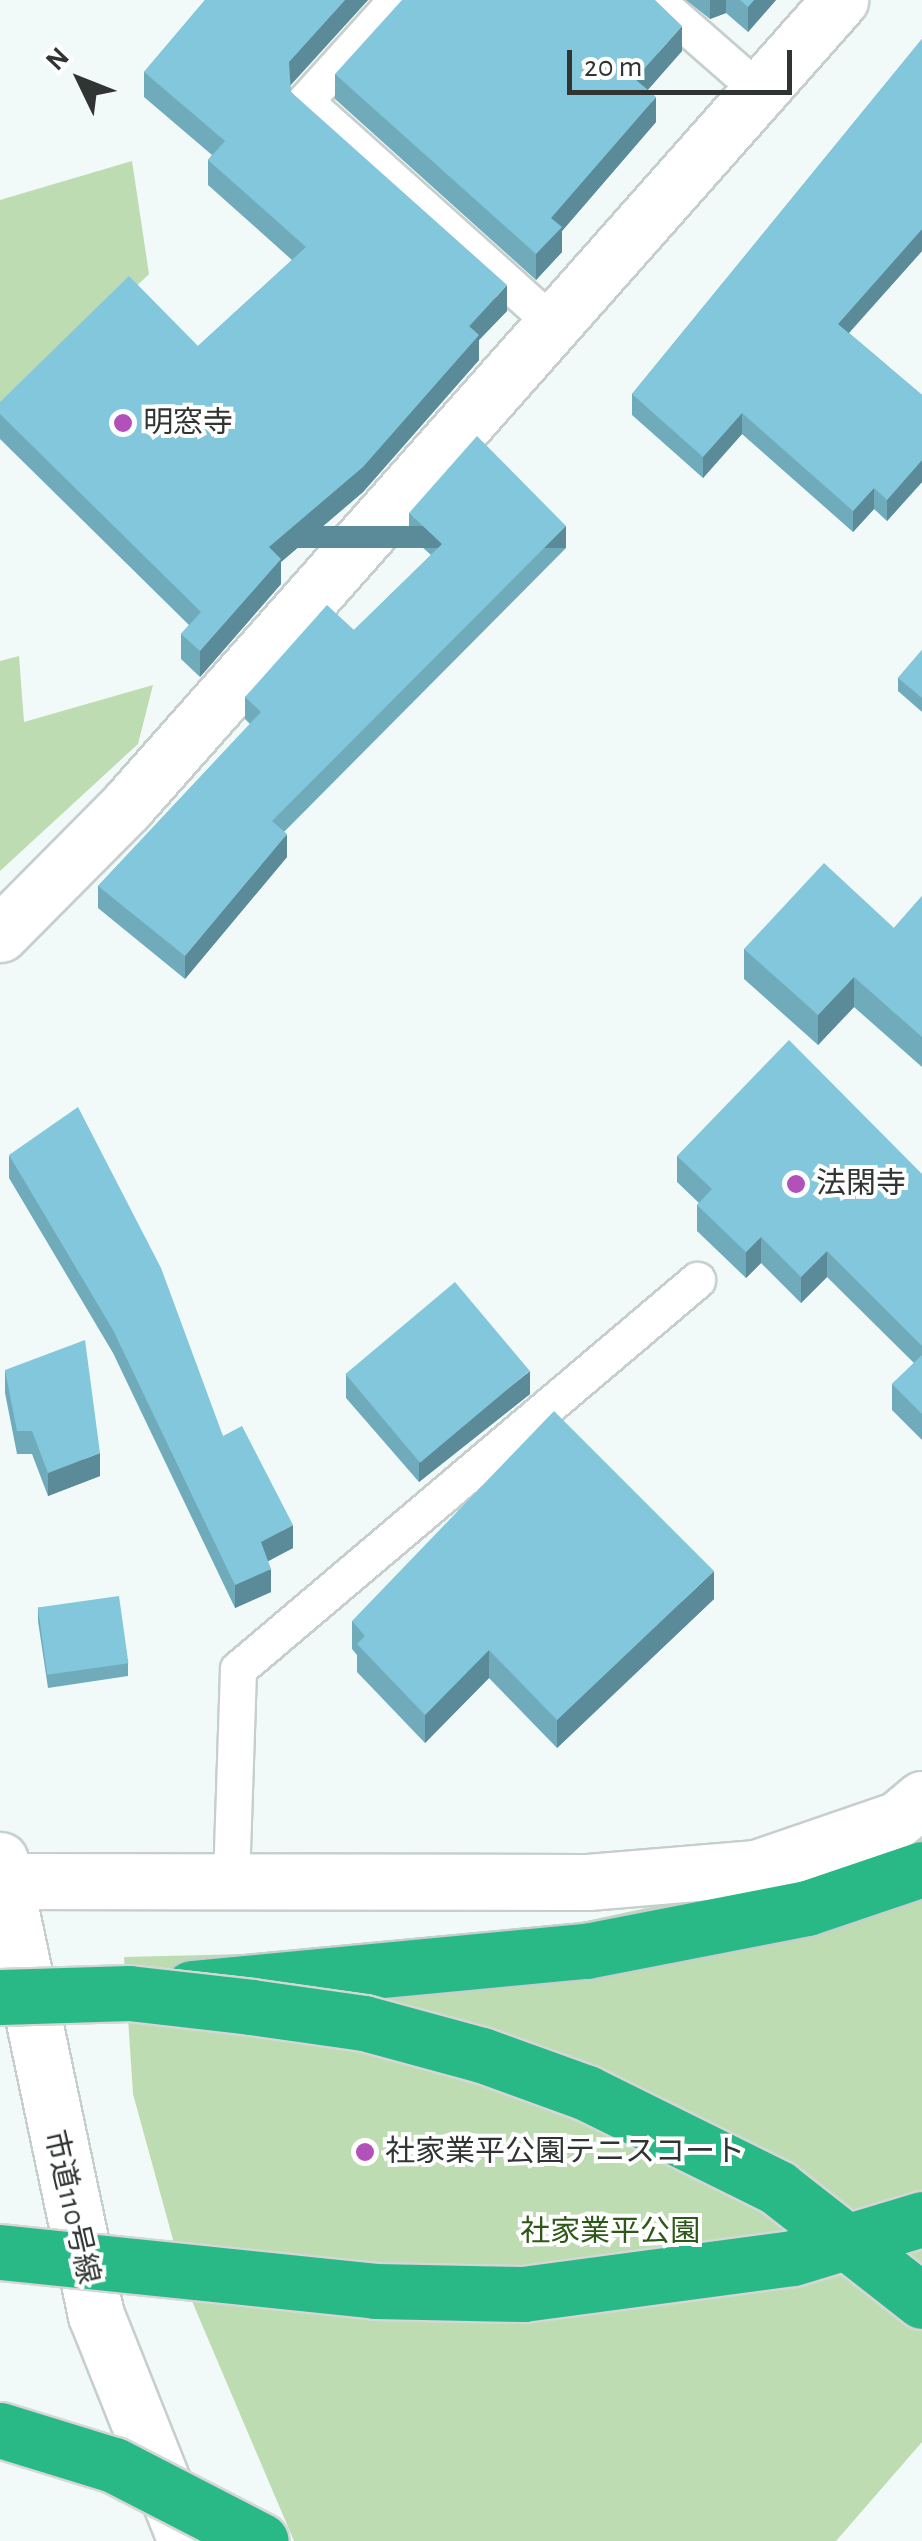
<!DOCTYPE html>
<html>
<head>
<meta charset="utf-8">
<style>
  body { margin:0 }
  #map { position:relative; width:922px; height:2541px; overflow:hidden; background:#f1faf9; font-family:"Alegreya Sans","Noto Sans JP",sans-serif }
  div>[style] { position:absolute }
  .green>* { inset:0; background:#bedcb1 }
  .roads { filter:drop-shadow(2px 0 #c6cfce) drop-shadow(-2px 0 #c6cfce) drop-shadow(0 2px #c6cfce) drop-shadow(0 -2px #c6cfce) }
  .service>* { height:35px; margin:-17.5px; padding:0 17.5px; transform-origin:17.5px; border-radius:17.5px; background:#fff }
  .minor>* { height:55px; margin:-27.5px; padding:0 27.5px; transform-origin:27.5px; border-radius:27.5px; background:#fff }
  .tertiary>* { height:55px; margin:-27.5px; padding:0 27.5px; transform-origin:27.5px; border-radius:27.5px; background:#fff }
  .motorway>* { height:55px; margin:-27.5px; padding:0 27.5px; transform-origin:27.5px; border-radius:27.5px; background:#28b986 }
  .bridges { filter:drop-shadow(2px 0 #d6d6d6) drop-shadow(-2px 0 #d6d6d6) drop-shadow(0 2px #d6d6d6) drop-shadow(0 -2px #d6d6d6) }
  .motorway-bridge>* { height:55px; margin:-27.5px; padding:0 27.5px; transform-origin:27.5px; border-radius:27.5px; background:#28b986 }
  .wall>* { inset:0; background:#70abbc }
  .shaded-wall>* { inset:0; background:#5b8b99; transform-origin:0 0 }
  .building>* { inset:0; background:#82c7db; transform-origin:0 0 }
  .dots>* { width:28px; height:28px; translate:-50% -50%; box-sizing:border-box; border:5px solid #fff; border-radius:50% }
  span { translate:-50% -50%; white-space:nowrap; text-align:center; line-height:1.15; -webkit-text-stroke:8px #fff; paint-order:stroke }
  .poi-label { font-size:30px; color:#303433 }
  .left { translate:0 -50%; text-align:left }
  .street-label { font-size:30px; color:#303433 }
  .park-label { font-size:30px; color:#2e5817 }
  .north { position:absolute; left:30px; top:30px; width:100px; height:100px; -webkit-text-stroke:8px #fff; paint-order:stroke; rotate:313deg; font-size:28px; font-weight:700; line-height:40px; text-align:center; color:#303433 }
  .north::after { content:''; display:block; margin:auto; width:35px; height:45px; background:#303433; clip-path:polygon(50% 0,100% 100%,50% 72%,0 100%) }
  .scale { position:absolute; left:567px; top:50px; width:225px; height:45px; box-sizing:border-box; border:5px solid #303433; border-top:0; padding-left:12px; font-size:30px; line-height:35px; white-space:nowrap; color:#303433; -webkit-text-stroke:8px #fff; paint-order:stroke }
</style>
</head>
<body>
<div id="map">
  <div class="green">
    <i style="clip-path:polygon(132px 161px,149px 274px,0 419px,0 200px)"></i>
    <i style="clip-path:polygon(19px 656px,24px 722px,153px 685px,138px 744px,0 871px,0 661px)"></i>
    <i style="clip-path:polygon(922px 1848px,922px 2442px,836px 2541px,294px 2541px,186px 2287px,133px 2094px,124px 1957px,458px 1949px)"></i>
  </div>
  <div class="roads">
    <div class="service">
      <i style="left:396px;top:0;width:136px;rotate:132deg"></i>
      <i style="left:305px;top:101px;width:336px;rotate:41.9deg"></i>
      <i style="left:656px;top:0;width:140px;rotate:41.2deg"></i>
      <i style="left:231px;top:1881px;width:212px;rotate:-88.1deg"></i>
      <i style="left:238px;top:1669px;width:602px;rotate:-40.28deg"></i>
    </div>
    <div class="minor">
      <i style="left:0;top:934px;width:179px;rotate:-45.2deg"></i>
      <i style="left:126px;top:807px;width:1078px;rotate:-48.5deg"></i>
      <i style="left:0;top:1881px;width:588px;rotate:0.1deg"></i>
      <i style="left:588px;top:1882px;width:169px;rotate:-4.8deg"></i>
      <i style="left:756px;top:1868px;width:150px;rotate:-19deg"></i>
      <i style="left:898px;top:1819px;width:31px;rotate:-40deg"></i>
    </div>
    <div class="tertiary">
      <i style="left:0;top:1860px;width:465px;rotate:78.1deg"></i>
      <i style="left:96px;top:2315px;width:243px;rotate:68.3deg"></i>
    </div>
    <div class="motorway">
      <i style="left:192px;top:1988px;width:396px;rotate:-5.4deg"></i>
      <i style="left:586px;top:1951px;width:225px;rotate:-11deg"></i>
      <i style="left:807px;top:1908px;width:121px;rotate:-18.7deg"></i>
    </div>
  </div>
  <div class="bridges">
    <div class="motorway-bridge">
      <i style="left:0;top:1997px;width:129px;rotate:-1.8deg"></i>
      <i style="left:129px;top:1993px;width:123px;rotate:6.5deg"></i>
      <i style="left:251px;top:2007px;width:114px;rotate:8.1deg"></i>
      <i style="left:364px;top:2023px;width:122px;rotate:15.2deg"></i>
      <i style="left:482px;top:2055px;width:112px;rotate:19.9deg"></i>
      <i style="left:587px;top:2093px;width:213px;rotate:26.4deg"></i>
      <i style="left:778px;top:2188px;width:183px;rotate:38.1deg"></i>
      <i style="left:0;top:2252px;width:377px;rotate:5.9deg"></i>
      <i style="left:375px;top:2291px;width:148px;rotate:1.2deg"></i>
      <i style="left:523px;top:2294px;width:272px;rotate:-7.6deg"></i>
      <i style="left:793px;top:2258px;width:135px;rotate:-16.8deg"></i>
      <i style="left:0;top:2430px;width:119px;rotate:17.1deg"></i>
      <i style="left:114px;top:2465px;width:165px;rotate:27.3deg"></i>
    </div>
  </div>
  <div class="wall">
    <i style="clip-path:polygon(205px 0,368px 0,290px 85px,291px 92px,507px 311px,479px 340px,479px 360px,363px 492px,281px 562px,281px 584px,200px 677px,181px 659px,181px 634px,189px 625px,0 439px,0 402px,198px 346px,292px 260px,208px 185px,208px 160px,212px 155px,144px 97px,144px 72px)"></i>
    <i style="clip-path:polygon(686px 0,776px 0,748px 32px,726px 13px,710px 19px)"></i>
    <i style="clip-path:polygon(922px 39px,922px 251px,849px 333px,922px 395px,922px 482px,887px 521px,874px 509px,853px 532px,742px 434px,703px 478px,632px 415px,632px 394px)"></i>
    <i style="clip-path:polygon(682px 51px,648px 90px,656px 122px,562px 231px,562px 252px,536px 280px,335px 99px,335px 74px)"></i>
    <i style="clip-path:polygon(409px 513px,566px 548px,284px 832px,287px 857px,185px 979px,98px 908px,98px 886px,250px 724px,245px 719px,245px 697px,354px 630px,431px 555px,409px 535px)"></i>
    <i style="clip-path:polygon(922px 650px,922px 712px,898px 691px,898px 678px)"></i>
    <i style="clip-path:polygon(922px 896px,922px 1067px,854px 1007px,818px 1045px,744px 979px,744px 949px,894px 928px)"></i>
    <i style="clip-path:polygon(9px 1155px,223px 1436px,293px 1548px,268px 1561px,271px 1592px,235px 1608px,113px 1353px,9px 1178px)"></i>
    <i style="clip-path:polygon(677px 1156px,922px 1174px,922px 1440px,892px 1410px,892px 1384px,914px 1363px,827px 1277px,801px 1303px,761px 1263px,746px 1278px,697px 1231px,697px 1205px,699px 1203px,677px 1182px)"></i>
    <i style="clip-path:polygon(5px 1370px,100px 1476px,48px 1496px,32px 1454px,17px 1454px,5px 1393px)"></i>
    <i style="clip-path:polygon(346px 1375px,530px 1394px,419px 1482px,346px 1398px)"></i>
    <i style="clip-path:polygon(714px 1599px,557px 1748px,489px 1678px,425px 1743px,357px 1672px,357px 1655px,352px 1649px,352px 1621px)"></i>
    <i style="clip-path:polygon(38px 1607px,128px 1663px,128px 1676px,48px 1688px,38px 1621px)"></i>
  </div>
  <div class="shaded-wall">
    <i style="clip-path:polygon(345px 0,368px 0,289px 87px,289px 62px)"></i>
    <i style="clip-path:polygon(710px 0,726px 0,726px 13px,710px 19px)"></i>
    <i style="clip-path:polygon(754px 0,776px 0,748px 32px,748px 7px)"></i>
    <i style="clip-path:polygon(682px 26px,682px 51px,635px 104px,635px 79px)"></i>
    <i style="clip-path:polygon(656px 97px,656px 122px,562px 231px,562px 252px,536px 280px,536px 254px,551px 218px)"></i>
    <i style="clip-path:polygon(922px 229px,922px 251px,838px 345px,838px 324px)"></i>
    <i style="clip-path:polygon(507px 285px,507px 311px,479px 340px,479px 360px,363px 492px,281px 562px,281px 584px,200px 677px,200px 651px,269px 547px)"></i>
    <i style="clip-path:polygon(742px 413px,742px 434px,703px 478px,703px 457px)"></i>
    <i style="clip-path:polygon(922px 460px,922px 482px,887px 521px,887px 500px)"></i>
    <i style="clip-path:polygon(874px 488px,874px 509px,853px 532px,853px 511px)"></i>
    <i style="left:566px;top:526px;width:22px;height:416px;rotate:90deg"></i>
    <i style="clip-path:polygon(287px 834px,287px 857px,185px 979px,185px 956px)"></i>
    <i style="clip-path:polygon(854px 977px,854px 1007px,818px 1045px,818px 1015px)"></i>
    <i style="clip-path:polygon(761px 1237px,761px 1263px,746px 1278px,746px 1252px)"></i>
    <i style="clip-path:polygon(827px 1251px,827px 1277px,801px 1303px,801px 1277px)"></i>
    <i style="clip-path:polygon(530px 1371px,530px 1394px,419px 1482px,419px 1459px)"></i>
    <i style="clip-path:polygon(100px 1453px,100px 1476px,48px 1496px,48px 1473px)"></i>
    <i style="clip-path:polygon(293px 1525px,293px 1548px,261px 1565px,261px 1542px)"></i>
    <i style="clip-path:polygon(271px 1569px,271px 1592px,235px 1608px,235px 1585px)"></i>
    <i style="clip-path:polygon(714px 1571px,714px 1599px,557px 1748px,557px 1720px)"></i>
    <i style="clip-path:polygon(489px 1650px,489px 1678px,425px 1743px,425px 1715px)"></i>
  </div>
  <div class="building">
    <i style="clip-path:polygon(205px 0,345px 0,289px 62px,291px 92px,507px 285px,469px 326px,479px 335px,363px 467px,269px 547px,281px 559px,200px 651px,181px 634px,201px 612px,0 414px,0 402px,129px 276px,198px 346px,306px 247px,208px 160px,225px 141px,144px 72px)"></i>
    <i style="clip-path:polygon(402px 0,655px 0,682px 26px,635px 79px,656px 97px,551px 218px,562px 227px,536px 254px,335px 74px)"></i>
    <i style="clip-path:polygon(740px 0,754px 0,748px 7px)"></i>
    <i style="clip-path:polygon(922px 39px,922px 229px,838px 324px,922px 395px,922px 460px,887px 500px,874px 488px,853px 511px,742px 413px,703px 457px,632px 394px)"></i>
    <i style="clip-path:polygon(477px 436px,566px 526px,272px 821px,287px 834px,185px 956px,98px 886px,261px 712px,245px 697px,327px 605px,354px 630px,442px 544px,409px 513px)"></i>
    <i style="clip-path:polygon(922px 650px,922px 698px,898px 678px)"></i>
    <i style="clip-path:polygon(824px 863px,894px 928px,922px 896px,922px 1037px,854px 977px,818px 1015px,744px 949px)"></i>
    <i style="clip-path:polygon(789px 1040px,922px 1174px,922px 1346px,827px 1251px,801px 1277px,761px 1237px,746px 1252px,697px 1205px,712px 1189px,677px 1156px)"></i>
    <i style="clip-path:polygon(78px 1107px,161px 1268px,223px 1436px,242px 1426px,293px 1525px,261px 1542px,271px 1569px,235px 1585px,113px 1330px,9px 1155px)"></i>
    <i style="left:455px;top:1282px;width:116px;height:143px;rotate:50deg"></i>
    <i style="clip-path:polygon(85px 1340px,100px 1453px,48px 1473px,32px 1431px,17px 1431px,5px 1370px)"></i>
    <i style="clip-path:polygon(922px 1355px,922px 1414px,892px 1384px)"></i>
    <i style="clip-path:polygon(554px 1411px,714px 1571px,557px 1720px,489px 1650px,425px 1715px,357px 1644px,365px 1636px,352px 1621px)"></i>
    <i style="left:119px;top:1596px;width:68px;height:82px;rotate:82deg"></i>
  </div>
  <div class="dots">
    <i style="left:123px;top:423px;background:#b251b9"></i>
    <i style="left:796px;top:1184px;background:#b251b9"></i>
    <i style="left:365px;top:2152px;background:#b251b9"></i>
  </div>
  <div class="poi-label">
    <span class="left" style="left:143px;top:423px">明窓寺</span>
    <span class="left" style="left:816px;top:1184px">法閑寺</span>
    <span class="left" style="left:385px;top:2152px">社家業平公園テニスコート</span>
  </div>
  <div class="street-label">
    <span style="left:71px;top:2207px;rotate:77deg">市道110号線</span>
  </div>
  <div class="park-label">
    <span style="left:610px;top:2232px">社家業平公園</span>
  </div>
  <div class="north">N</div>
  <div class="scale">20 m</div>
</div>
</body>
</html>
